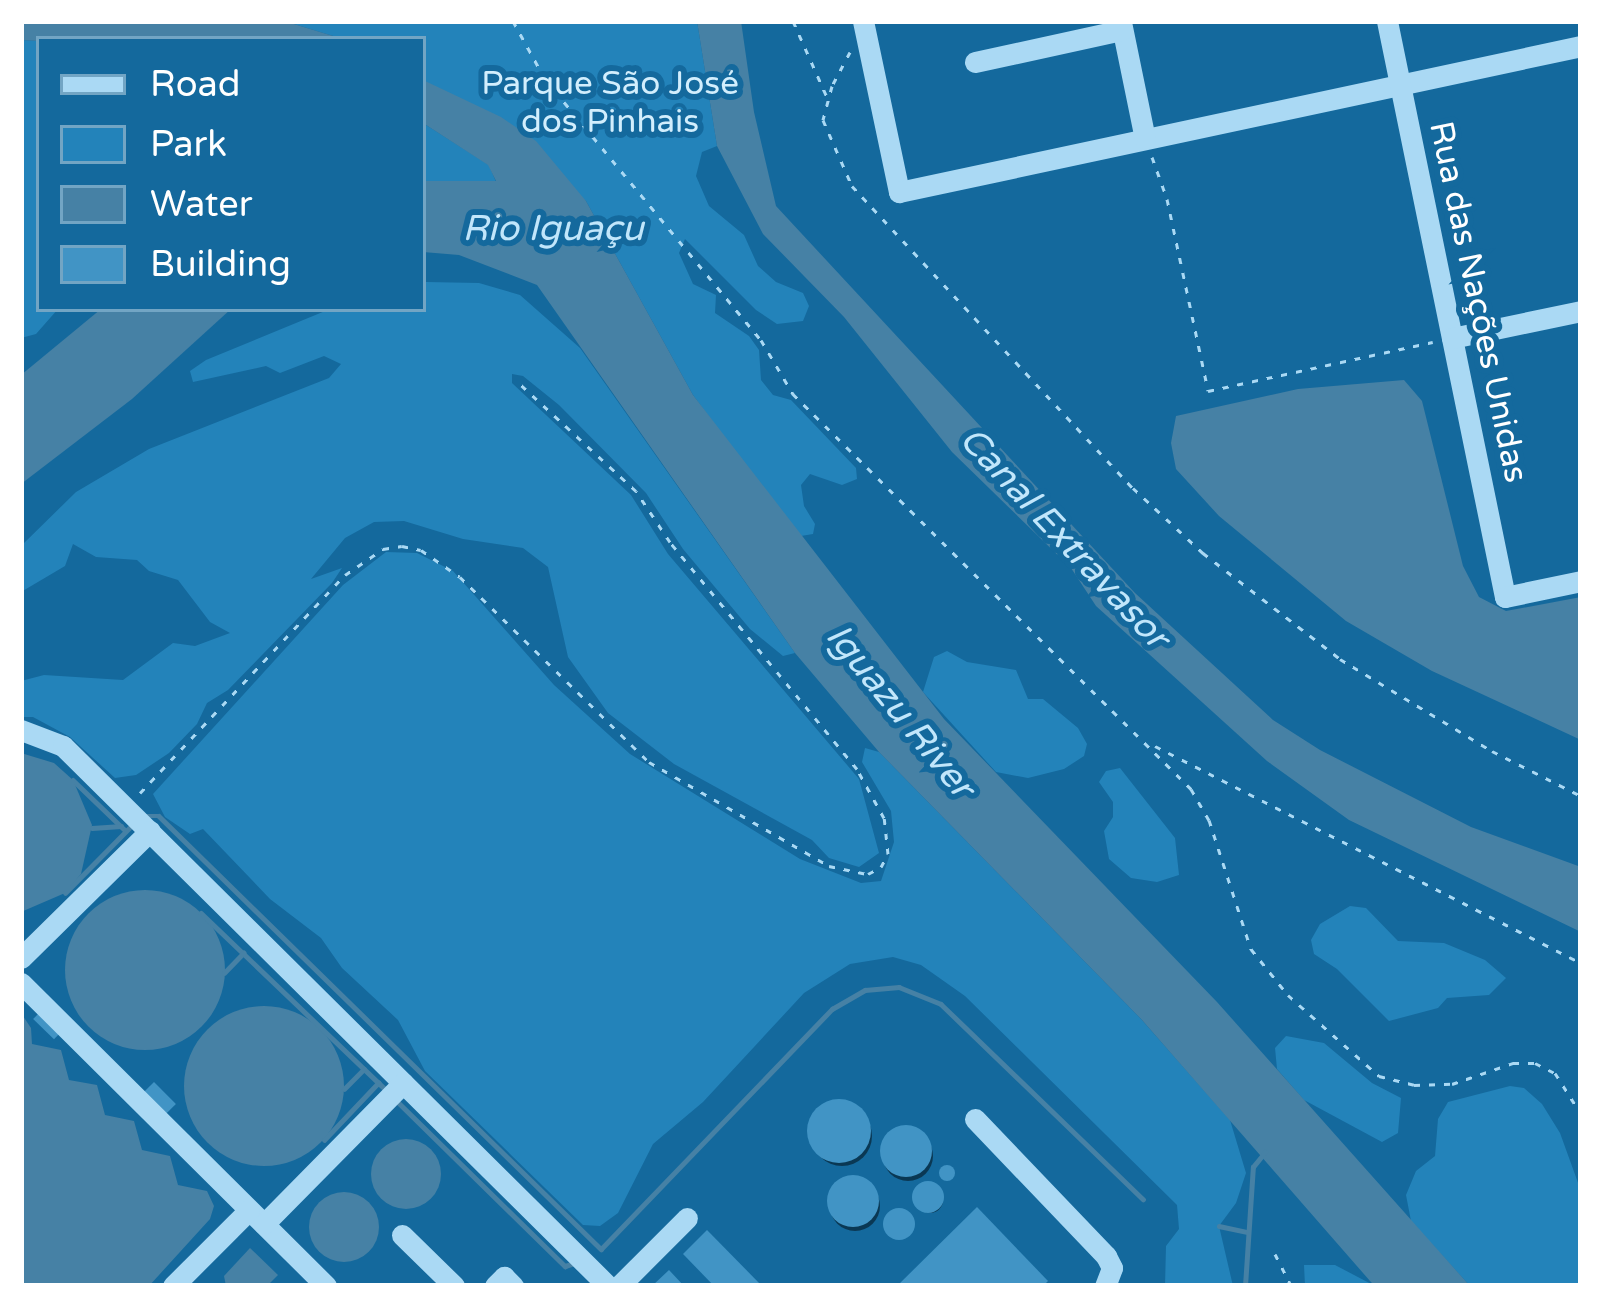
<!DOCTYPE html>
<html>
<head>
<meta charset="utf-8">
<style>
  body { margin:0 }
  #map { position:relative; width:1602px; height:1307px; overflow:hidden; background:#14699d; font-family:"Varela Round",sans-serif }
  div>[style] { position:absolute }
  .green>* { inset:0; background:#2383ba }
  .water>* { inset:0; background:#4681a5 }
  .round { border-radius:50% }
  .shadow>* { inset:0; background:#0007 }
  .stream>* { height:4.5px; margin:-2.25px; padding:0 2.25px; transform-origin:2.25px; border-radius:2.25px; background:#4681a5 }
  .building>* { inset:0; background:#4194c5; transform-origin:0 0 }
  .path>* { height:3px; margin-top:-1.5px; transform-origin:0; background:repeating-linear-gradient(90deg,#aad9f4 0 6px,transparent 0 15px) }
  .minor>* { height:21px; margin:-10.5px; padding:0 10.5px; transform-origin:10.5px; border-radius:10.5px; background:#aad9f4 }
  span { translate:-50% -50%; white-space:nowrap; text-align:center; line-height:1.15; -webkit-text-stroke:12px #14699d; paint-order:stroke }
  .park-label { font-size:33px; color:#d2eefd }
  .street-label { font-size:33px; color:#fff }
  .water-label { font-size:36px; color:#c1e6fb; font-style:italic }
  .frame { position:absolute; inset:0; border:24px solid #fff; pointer-events:none }
  .legend { position:absolute; left:36px; top:36px; width:390px; height:276px; box-sizing:border-box; background:#14699d; border:3px solid #72a5c4; margin:0; padding:15px 21px; list-style:none; font-size:36px; color:#fff }
  .legend li { display:flex; align-items:center; gap:24px; height:60px }
  .legend b { width:60px; border:3px solid #72a5c4 }
</style>
</head>
<body>
<div id="map">
  <div class="green">
    <i style="clip-path:polygon(284px 21px,697px 21px,717px 146px,702px 152px,696px 176px,709px 206px,744px 235px,758px 266px,776px 282px,803px 293px,809px 306px,803px 321px,777px 324px,756px 310px,685px 239px,679px 253px,693px 284px,716px 295px,715px 313px,749px 336px,759px 350px,761px 380px,773px 395px,791px 400px,856px 468px,857px 479px,842px 485px,810px 474px,801px 485px,804px 506px,815px 524px,813px 534px,801px 536px,784px 518px,693px 395px,586px 201px,423px 80px,423px 39px,343px 39px)"></i>
    <i style="clip-path:polygon(21px 40px,39px 41px,39px 309px,58px 309px,36px 334px,21px 338px)"></i>
    <i style="clip-path:polygon(423px 123px,489px 165px,496px 182px,423px 181px)"></i>
    <i style="clip-path:polygon(426px 282px,479px 283px,520px 295px,580px 348px,795px 653px,783px 656px,750px 629px,683px 549px,646px 493px,559px 405px,523px 376px,512px 374px,512px 383px,631px 495px,668px 554px,859px 779px,879px 853px,859px 867px,829px 858px,812px 840px,674px 764px,608px 713px,568px 657px,548px 567px,523px 548px,463px 539px,404px 521px,374px 522px,345px 538px,311px 579px,342px 568px,332px 583px,228px 690px,207px 703px,197px 724px,169px 753px,136px 775px,115px 778px,70px 737px,33px 717px,21px 717px,21px 681px,44px 675px,123px 680px,173px 643px,195px 646px,230px 633px,210px 622px,178px 580px,149px 571px,137px 560px,96px 557px,73px 544px,65px 566px,21px 592px,21px 546px,76px 492px,149px 449px,329px 378px,341px 364px,324px 356px,280px 373px,266px 366px,193px 382px,190px 371px,206px 360px,330px 309px,423px 309px)"></i>
    <i style="clip-path:polygon(386px 552px,417px 553px,453px 571px,554px 685px,630px 754px,800px 859px,861px 883px,881px 881px,894px 842px,891px 811px,862px 762px,865px 748px,879px 752px,1141px 1019px,1230px 1120px,1246px 1173px,1236px 1203px,1219px 1226px,1233px 1286px,1165px 1286px,1166px 1246px,1179px 1229px,1177px 1205px,965px 996px,921px 965px,893px 957px,850px 964px,804px 993px,703px 1102px,653px 1144px,618px 1213px,600px 1226px,583px 1225px,425px 1071px,398px 1020px,342px 968px,321px 938px,270px 899px,203px 829px,190px 834px,165px 817px,153px 794px,343px 585px)"></i>
    <i style="clip-path:polygon(947px 651px,967px 662px,1016px 670px,1028px 699px,1043px 699px,1078px 728px,1087px 744px,1084px 756px,1064px 769px,1028px 778px,996px 772px,923px 692px,934px 657px)"></i>
    <i style="clip-path:polygon(1120px 768px,1175px 838px,1179px 875px,1157px 882px,1131px 878px,1109px 859px,1104px 831px,1113px 817px,1113px 802px,1099px 782px,1106px 771px)"></i>
    <i style="clip-path:polygon(1350px 906px,1366px 908px,1398px 941px,1444px 943px,1485px 960px,1506px 978px,1489px 995px,1447px 998px,1438px 1008px,1389px 1021px,1337px 969px,1314px 954px,1311px 940px,1320px 924px)"></i>
    <i style="clip-path:polygon(1286px 1036px,1324px 1043px,1372px 1083px,1401px 1098px,1398px 1133px,1382px 1142px,1304px 1100px,1277px 1069px,1275px 1048px)"></i>
    <i style="clip-path:polygon(1510px 1086px,1524px 1088px,1542px 1104px,1560px 1133px,1581px 1191px,1581px 1286px,1470px 1286px,1411px 1221px,1406px 1195px,1416px 1171px,1435px 1156px,1438px 1119px,1448px 1102px)"></i>
    <i style="clip-path:polygon(1304px 1265px,1335px 1265px,1375px 1286px,1305px 1286px)"></i>
  </div>
  <div class="water">
    <i style="clip-path:polygon(21px 21px,284px 21px,343px 39px,39px 41px,21px 40px)"></i>
    <i style="clip-path:polygon(697px 21px,741px 21px,754px 112px,776px 206px,1135px 593px,1273px 720px,1320px 750px,1471px 827px,1581px 867px,1581px 932px,1349px 820px,1267px 761px,1096px 606px,1071px 568px,952px 452px,844px 317px,763px 234px,717px 146px)"></i>
    <i style="clip-path:polygon(423px 80px,501px 117px,536px 141px,586px 201px,693px 395px,944px 719px,1217px 1002px,1470px 1286px,1375px 1286px,1370px 1281px,1142px 1020px,879px 752px,795px 653px,537px 285px,459px 255px,423px 252px,423px 181px,496px 181px,488px 165px,423px 123px)"></i>
    <i style="clip-path:polygon(101px 309px,231px 309px,132px 399px,21px 484px,21px 375px)"></i>
    <i style="clip-path:polygon(1404px 380px,1422px 401px,1463px 566px,1479px 597px,1506px 611px,1581px 597px,1581px 740px,1432px 671px,1346px 621px,1219px 516px,1176px 469px,1171px 443px,1176px 416px,1298px 389px)"></i>
    <i style="clip-path:polygon(21px 753px,54px 763px,73px 780px,92px 825px,81px 874px,65px 893px,21px 912px)"></i>
    <i class="round" style="left:65px;top:890px;width:160px;height:160px"></i>
    <i class="round" style="left:184px;top:1006px;width:160px;height:160px"></i>
    <i style="clip-path:polygon(21px 1013px,31px 1028px,32px 1044px,61px 1050px,69px 1080px,97px 1085px,105px 1115px,134px 1121px,142px 1150px,170px 1156px,178px 1185px,207px 1191px,214px 1206px,210px 1219px,149px 1286px,21px 1286px)"></i>
    <i class="round" style="left:371px;top:1139px;width:70px;height:70px"></i>
    <i class="round" style="left:309px;top:1192px;width:70px;height:70px"></i>
    <i style="clip-path:polygon(250px 1248px,278px 1275px,267px 1286px,226px 1286px,224px 1276px)"></i>
  </div>
  <div class="shadow">
    <i class="round" style="left:812px;top:1106px;width:60px;height:60px"></i>
    <i class="round" style="left:883px;top:1131px;width:50px;height:50px"></i>
    <i class="round" style="left:830px;top:1181px;width:50px;height:50px"></i>
    <i class="round" style="left:917px;top:1187px;width:26px;height:26px"></i>
    <i class="round" style="left:887px;top:1213px;width:26px;height:26px"></i>
  </div>
  <div class="stream">
    <i style="left:73px;top:780px;width:72px;rotate:43.9deg"></i>
    <i style="left:145px;top:816px;width:14px"></i>
    <i style="left:159px;top:816px;width:619px;rotate:44.41deg"></i>
    <i style="left:601px;top:1249px;width:333px;rotate:-46.1deg"></i>
    <i style="left:832px;top:1009px;width:38px;rotate:-30deg"></i>
    <i style="left:865px;top:990px;width:34px;rotate:-5deg"></i>
    <i style="left:899px;top:987px;width:45px;rotate:22deg"></i>
    <i style="left:941px;top:1004px;width:281px;rotate:44deg"></i>
    <i style="left:92px;top:828px;width:29px;rotate:-4deg"></i>
    <i style="left:65px;top:893px;width:95px;rotate:-45.4deg"></i>
    <i style="left:201px;top:913px;width:253px;rotate:43.7deg"></i>
    <i style="left:224px;top:973px;width:28px;rotate:-46deg"></i>
    <i style="left:344px;top:1089px;width:28px;rotate:-45deg"></i>
    <i style="left:399px;top:1103px;width:233px;rotate:44.5deg"></i>
    <i style="left:565px;top:1266px;width:10px;rotate:-17deg"></i>
    <i style="left:324px;top:1140px;width:79px;rotate:-46.5deg"></i>
    <i style="left:1219px;top:1226px;width:29px;rotate:12deg"></i>
    <i style="left:1245px;top:1286px;width:119px;rotate:-86.2deg"></i>
    <i style="left:1253px;top:1167px;width:19px;rotate:-51deg"></i>
  </div>
  <div class="building">
    <i style="left:38px;top:1014px;width:29px;height:7px;rotate:44deg"></i>
    <i style="left:154px;top:1082px;width:31px;height:15px;rotate:45deg"></i>
    <i class="round" style="left:807px;top:1099px;width:64px;height:64px"></i>
    <i class="round" style="left:880px;top:1125px;width:52px;height:52px"></i>
    <i class="round" style="left:939px;top:1165px;width:16px;height:16px"></i>
    <i class="round" style="left:827px;top:1175px;width:52px;height:52px"></i>
    <i class="round" style="left:912px;top:1181px;width:32px;height:32px"></i>
    <i style="clip-path:polygon(977px 1207px,1048px 1281px,1043px 1286px,897px 1286px)"></i>
    <i class="round" style="left:883px;top:1208px;width:32px;height:32px"></i>
    <i style="clip-path:polygon(707px 1230px,762px 1286px,714px 1286px,683px 1254px)"></i>
    <i style="clip-path:polygon(669px 1270px,684px 1286px,652px 1286px)"></i>
  </div>
  <div class="path">
    <i style="left:513px;top:21px;width:66px;rotate:61.1deg"></i>
    <i style="left:545px;top:79px;width:339px;rotate:50.4deg"></i>
    <i style="left:761px;top:340px;width:63px;rotate:59.3deg"></i>
    <i style="left:793px;top:394px;width:561px;rotate:44.78deg"></i>
    <i style="left:1191px;top:789px;width:36px;rotate:60deg"></i>
    <i style="left:1209px;top:820px;width:136px;rotate:72deg"></i>
    <i style="left:1251px;top:949px;width:59px;rotate:51.2deg"></i>
    <i style="left:1288px;top:995px;width:122px;rotate:41.7deg"></i>
    <i style="left:1379px;top:1076px;width:36px;rotate:14deg"></i>
    <i style="left:1414px;top:1085px;width:38px;rotate:-2deg"></i>
    <i style="left:1452px;top:1084px;width:65px;rotate:-19deg"></i>
    <i style="left:1513px;top:1063px;width:22px"></i>
    <i style="left:1535px;top:1063px;width:22px;rotate:27deg"></i>
    <i style="left:1555px;top:1073px;width:49px;rotate:57.6deg"></i>
    <i style="left:793px;top:21px;width:83px;rotate:65.9deg"></i>
    <i style="left:850px;top:52px;width:38px;rotate:118deg"></i>
    <i style="left:832px;top:86px;width:35px;rotate:105deg"></i>
    <i style="left:823px;top:120px;width:72px;rotate:66.3deg"></i>
    <i style="left:852px;top:186px;width:413px;rotate:47.1deg"></i>
    <i style="left:1133px;top:488px;width:96px;rotate:42.9deg"></i>
    <i style="left:1203px;top:553px;width:173px;rotate:37.7deg"></i>
    <i style="left:1340px;top:659px;width:178px;rotate:31.2deg"></i>
    <i style="left:1492px;top:751px;width:100px;rotate:26.8deg"></i>
    <i style="left:1152px;top:157px;width:45px;rotate:70.3deg"></i>
    <i style="left:1167px;top:199px;width:196px;rotate:77.9deg"></i>
    <i style="left:1208px;top:391px;width:230px;rotate:-12.3deg"></i>
    <i style="left:1155px;top:746px;width:478px;rotate:27deg"></i>
    <i style="left:140px;top:793px;width:299px;rotate:-46.8deg"></i>
    <i style="left:345px;top:575px;width:46px;rotate:-34.4deg"></i>
    <i style="left:383px;top:549px;width:19px;rotate:-9deg"></i>
    <i style="left:402px;top:546px;width:19px;rotate:12deg"></i>
    <i style="left:421px;top:550px;width:47px;rotate:34.7deg"></i>
    <i style="left:460px;top:577px;width:264px;rotate:44.4deg"></i>
    <i style="left:649px;top:762px;width:208px;rotate:30deg"></i>
    <i style="left:829px;top:866px;width:40px;rotate:12deg"></i>
    <i style="left:868px;top:874px;width:15px;rotate:-28deg"></i>
    <i style="left:881px;top:867px;width:15px;rotate:-62deg"></i>
    <i style="left:888px;top:854px;width:36px;rotate:-96deg"></i>
    <i style="left:884px;top:818px;width:56px;rotate:-118.9deg"></i>
    <i style="left:857px;top:769px;width:294px;rotate:-129.5deg"></i>
    <i style="left:670px;top:542px;width:61px;rotate:-123.7deg"></i>
    <i style="left:636px;top:491px;width:161px;rotate:-137.3deg"></i>
    <i style="left:1275px;top:1254px;width:36px;rotate:63deg"></i>
  </div>
  <div class="minor">
    <i style="left:863px;top:21px;width:175px;rotate:78.1deg"></i>
    <i style="left:899px;top:192px;width:697px;rotate:-12.08deg"></i>
    <i style="left:1387px;top:21px;width:588px;rotate:78.42deg"></i>
    <i style="left:1505px;top:597px;width:78px;rotate:-11.9deg"></i>
    <i style="left:1121px;top:22px;width:119px;rotate:78.4deg"></i>
    <i style="left:975px;top:62px;width:150px;rotate:-12.3deg"></i>
    <i style="left:1452px;top:338px;width:132px;rotate:-11.8deg"></i>
    <i style="left:21px;top:730px;width:45px;rotate:20.9deg"></i>
    <i style="left:63px;top:746px;width:767px;rotate:44.74deg"></i>
    <i style="left:21px;top:958px;width:181px;rotate:-44.6deg"></i>
    <i style="left:21px;top:983px;width:430px;rotate:44.8deg"></i>
    <i style="left:975px;top:1119px;width:190px;rotate:46.3deg"></i>
    <i style="left:1106px;top:1256px;width:13px;rotate:63deg"></i>
    <i style="left:1112px;top:1268px;width:19px;rotate:111deg"></i>
    <i style="left:264px;top:1224px;width:198px;rotate:-45.4deg"></i>
    <i style="left:402px;top:1235px;width:73px;rotate:44.4deg"></i>
    <i style="left:173px;top:1286px;width:107px;rotate:-45deg"></i>
    <i style="left:495px;top:1286px;width:13px;rotate:-45deg"></i>
    <i style="left:504px;top:1277px;width:13px;rotate:45deg"></i>
    <i style="left:619px;top:1286px;width:96px;rotate:-45deg"></i>
  </div>
  <div class="park-label">
    <span style="left:610px;top:103px">Parque São José<br>dos Pinhais</span>
  </div>
  <div class="street-label">
    <span style="left:1478px;top:302px;rotate:78deg">Rua das Nações Unidas</span>
  </div>
  <div class="water-label">
    <span style="left:553px;top:229px">Rio Iguaçu</span>
    <span style="left:1064px;top:538px;rotate:47deg">Canal Extravasor</span>
    <span style="left:900px;top:711px;rotate:51deg">Iguazu River</span>
  </div>
  <div class="frame"></div>
  <ul class="legend">
  <li><b style="height:15px;background:#aad9f4"></b>Road</li>
  <li><b style="height:33px;background:#2383ba"></b>Park</li>
  <li><b style="height:33px;background:#4681a5"></b>Water</li>
  <li><b style="height:33px;background:#4194c5"></b>Building</li>
  </ul>
</div>
</body>
</html>
